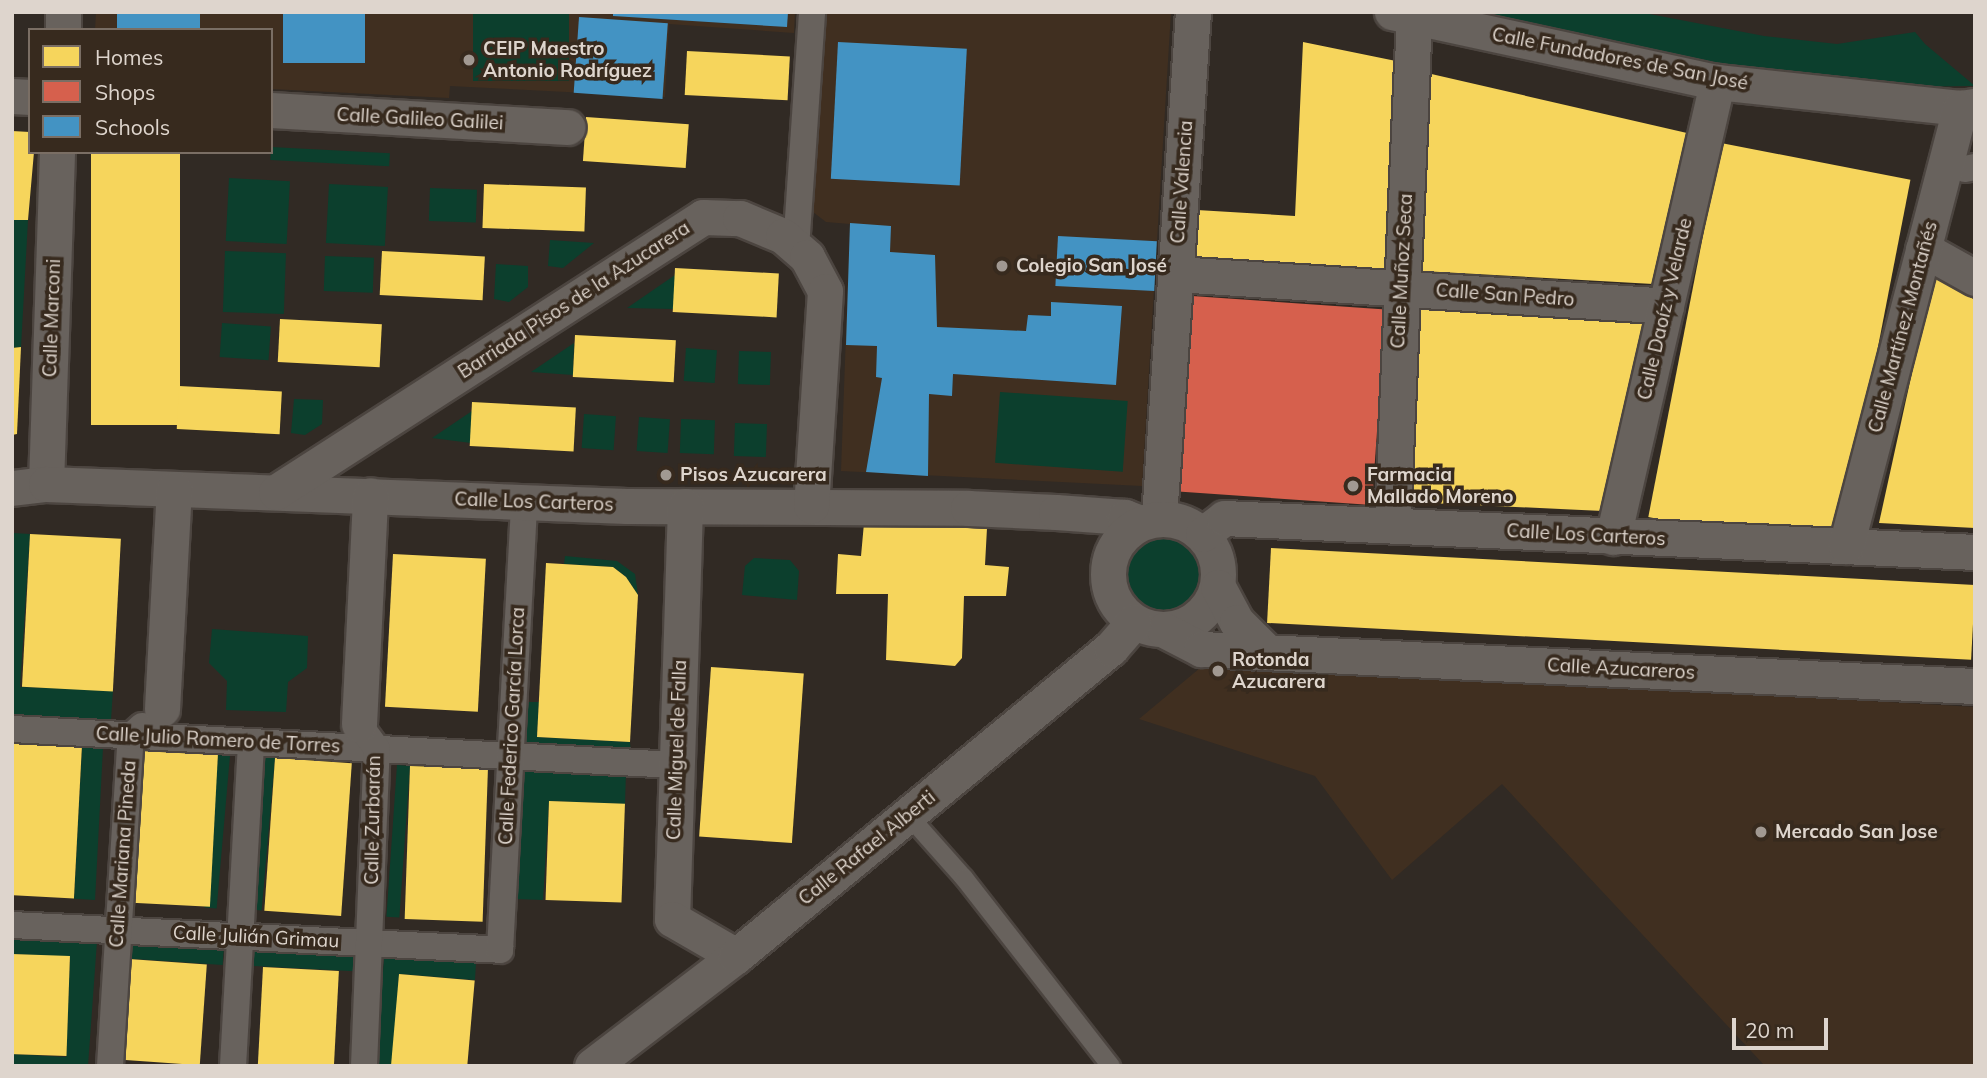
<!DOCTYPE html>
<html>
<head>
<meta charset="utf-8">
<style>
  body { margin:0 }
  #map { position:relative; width:1987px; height:1078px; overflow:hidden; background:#312a24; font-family:Mulish,sans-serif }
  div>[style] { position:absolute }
  .built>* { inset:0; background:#402f20 }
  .green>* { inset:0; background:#0c3f2d; transform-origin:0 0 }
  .round { border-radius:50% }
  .homes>* { inset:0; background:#f6d55c; transform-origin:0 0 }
  .shops>* { inset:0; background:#d6604d; transform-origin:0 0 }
  .schools>* { inset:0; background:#4393c3; transform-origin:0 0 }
  .roads { filter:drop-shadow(2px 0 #4c4540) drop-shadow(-2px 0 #4c4540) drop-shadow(0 2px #4c4540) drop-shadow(0 -2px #4c4540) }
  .service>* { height:18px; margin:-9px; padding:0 9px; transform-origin:9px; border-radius:9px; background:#68625d }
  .pedestrian>* { height:26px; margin:-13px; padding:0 13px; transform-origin:13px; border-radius:13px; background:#68625d }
  .minor>* { height:35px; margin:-17.5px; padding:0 17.5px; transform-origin:17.5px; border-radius:17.5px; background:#68625d }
  .minor>.ring { margin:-17.5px; padding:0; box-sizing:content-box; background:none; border:35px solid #68625d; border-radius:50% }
  .dots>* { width:19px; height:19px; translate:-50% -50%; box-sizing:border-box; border:4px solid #372a1e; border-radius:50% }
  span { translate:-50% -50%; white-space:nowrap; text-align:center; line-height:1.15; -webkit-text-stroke:7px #372a1e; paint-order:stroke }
  .poi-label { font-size:19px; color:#ded5cd; font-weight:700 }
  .left { translate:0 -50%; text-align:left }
  .street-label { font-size:19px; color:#ded5cd }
  .frame { position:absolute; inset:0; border:14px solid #ded5cd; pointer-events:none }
  .legend { position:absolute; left:28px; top:28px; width:245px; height:126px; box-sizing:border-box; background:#372a1e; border:2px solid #7a6e64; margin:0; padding:9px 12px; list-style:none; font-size:21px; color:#ded5cd }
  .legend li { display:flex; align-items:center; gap:14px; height:35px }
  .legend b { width:35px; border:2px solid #7a6e64 }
  .scale { position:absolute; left:1732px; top:1018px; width:96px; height:32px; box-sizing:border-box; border:4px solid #ded5cd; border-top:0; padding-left:9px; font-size:21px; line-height:24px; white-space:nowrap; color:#ded5cd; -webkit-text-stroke:5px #372a1e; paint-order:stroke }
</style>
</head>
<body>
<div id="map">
  <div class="built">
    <i style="clip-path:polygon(96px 12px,795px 12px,794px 33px,669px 24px,665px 97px,450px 86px,449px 98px,271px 89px,271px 30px,95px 30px)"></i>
    <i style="clip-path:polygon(823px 12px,1171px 12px,1142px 486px,841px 471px,850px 224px,826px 222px,813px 212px)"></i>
    <i style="clip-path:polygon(1206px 663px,1975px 707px,1975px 1066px,1765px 1066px,1502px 784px,1392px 880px,1315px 776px,1139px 719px)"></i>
  </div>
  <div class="green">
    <i style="left:473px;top:12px;width:96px;height:69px"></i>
    <i style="clip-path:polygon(1473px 12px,1639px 12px,1764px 36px,1837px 44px,1915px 32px,1925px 44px,1975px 86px,1888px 87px,1716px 65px)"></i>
    <i style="left:271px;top:147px;width:119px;height:13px;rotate:3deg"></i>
    <i style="left:229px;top:178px;width:61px;height:63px;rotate:3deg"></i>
    <i style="left:329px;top:184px;width:59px;height:59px;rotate:3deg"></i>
    <i style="left:430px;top:188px;width:47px;height:33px;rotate:2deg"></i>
    <i style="clip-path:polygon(12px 220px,28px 220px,21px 347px,12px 348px)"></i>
    <i style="clip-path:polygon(550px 240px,594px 243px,563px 268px,548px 266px)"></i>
    <i style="left:225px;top:251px;width:61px;height:61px;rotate:2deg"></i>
    <i style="left:325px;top:256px;width:49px;height:35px;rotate:2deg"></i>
    <i style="clip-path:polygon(496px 264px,528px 266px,528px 287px,509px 302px,494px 299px)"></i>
    <i style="clip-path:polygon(675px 275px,674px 309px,627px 308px)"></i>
    <i style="left:222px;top:323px;width:49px;height:34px;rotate:4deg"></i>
    <i style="clip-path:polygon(574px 343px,573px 375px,531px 372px)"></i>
    <i style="left:686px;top:348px;width:31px;height:33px;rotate:4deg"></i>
    <i style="left:739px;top:351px;width:32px;height:33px;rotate:2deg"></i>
    <i style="left:1000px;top:392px;width:128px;height:71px;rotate:4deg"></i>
    <i style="clip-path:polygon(294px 399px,323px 400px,322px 424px,305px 435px,291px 433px)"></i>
    <i style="clip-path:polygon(472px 411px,471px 443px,432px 438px)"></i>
    <i style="left:584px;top:414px;width:32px;height:34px;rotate:4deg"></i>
    <i style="left:639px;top:417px;width:31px;height:34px;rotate:4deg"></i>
    <i style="left:681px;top:419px;width:34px;height:34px;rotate:2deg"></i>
    <i style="left:735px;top:423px;width:32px;height:33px;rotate:2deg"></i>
    <i style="clip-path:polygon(13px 533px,30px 534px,20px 687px,113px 690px,111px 720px,12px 716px)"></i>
    <i class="round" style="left:1125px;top:537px;width:80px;height:80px"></i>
    <i style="clip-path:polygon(565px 556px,617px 561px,635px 574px,638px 595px,626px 577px,613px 567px,564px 564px)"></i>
    <i style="clip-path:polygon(754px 558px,790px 560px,799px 571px,797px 600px,742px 595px,745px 566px)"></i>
    <i style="clip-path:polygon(212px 629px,308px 636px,307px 668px,288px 682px,286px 712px,226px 710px,227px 681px,209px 663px)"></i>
    <i style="clip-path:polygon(526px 702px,539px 702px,537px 737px,630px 742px,631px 756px,522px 749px)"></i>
    <i style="left:82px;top:747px;width:21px;height:152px;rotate:3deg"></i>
    <i style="left:218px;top:755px;width:12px;height:153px;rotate:5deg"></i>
    <i style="left:263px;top:757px;width:12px;height:153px;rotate:5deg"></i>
    <i style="left:397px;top:765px;width:13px;height:152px;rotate:4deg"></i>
    <i style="clip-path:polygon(522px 767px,626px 771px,625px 804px,549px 801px,543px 900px,514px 899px)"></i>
    <i style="clip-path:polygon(12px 936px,97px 941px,88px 1066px,12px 1066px,12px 1054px,66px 1057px,70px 957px,12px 954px)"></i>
    <i style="left:122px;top:942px;width:102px;height:16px;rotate:4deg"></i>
    <i style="left:253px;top:951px;width:103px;height:15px;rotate:3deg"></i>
    <i style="clip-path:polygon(384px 957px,476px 962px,475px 980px,399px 974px,393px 1066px,377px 1066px)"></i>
  </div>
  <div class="homes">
    <i style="clip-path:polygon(1303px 42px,1396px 61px,1387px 269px,1194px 259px,1197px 210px,1295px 216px)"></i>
    <i style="left:687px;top:51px;width:103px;height:44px;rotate:3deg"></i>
    <i style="clip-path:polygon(1427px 73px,1687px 133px,1653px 284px,1422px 271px)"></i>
    <i style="left:586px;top:117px;width:103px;height:44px;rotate:4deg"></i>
    <i style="clip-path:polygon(12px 131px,30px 132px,30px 152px,34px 152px,28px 220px,12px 220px)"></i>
    <i style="left:1721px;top:143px;width:193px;height:381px;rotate:11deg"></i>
    <i style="left:91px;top:152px;width:89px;height:273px"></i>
    <i style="left:484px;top:184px;width:102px;height:44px;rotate:2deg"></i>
    <i style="left:382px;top:251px;width:103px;height:44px;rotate:3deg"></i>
    <i style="left:675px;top:268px;width:104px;height:44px;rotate:3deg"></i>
    <i style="clip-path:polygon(1933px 277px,1975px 300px,1975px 528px,1879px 523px)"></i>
    <i style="clip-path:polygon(1417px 305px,1646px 322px,1603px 511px,1409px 502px)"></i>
    <i style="left:280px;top:319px;width:102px;height:43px;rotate:3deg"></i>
    <i style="left:575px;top:335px;width:101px;height:42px;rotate:3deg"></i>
    <i style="clip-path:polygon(21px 347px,17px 434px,12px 435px,12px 348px)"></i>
    <i style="left:179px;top:386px;width:103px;height:43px;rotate:3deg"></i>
    <i style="left:472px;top:402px;width:104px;height:44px;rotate:3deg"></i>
    <i style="clip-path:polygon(864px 523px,987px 528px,985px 565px,1009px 567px,1006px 596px,964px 596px,962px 658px,955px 666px,886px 660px,888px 594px,836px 594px,838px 554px,861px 556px)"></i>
    <i style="left:30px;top:534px;width:91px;height:153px;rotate:3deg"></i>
    <i style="left:1271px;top:548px;width:705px;height:75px;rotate:3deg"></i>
    <i style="left:393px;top:554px;width:93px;height:153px;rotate:3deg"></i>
    <i style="clip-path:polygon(546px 563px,613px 567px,626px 577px,638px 595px,630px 742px,537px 737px)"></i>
    <i style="left:711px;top:667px;width:93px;height:170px;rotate:4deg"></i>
    <i style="left:12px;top:743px;width:70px;height:152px;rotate:3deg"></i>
    <i style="left:140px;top:751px;width:78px;height:152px;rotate:3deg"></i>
    <i style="left:275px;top:758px;width:77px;height:153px;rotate:4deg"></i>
    <i style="left:410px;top:766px;width:78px;height:153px;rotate:2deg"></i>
    <i style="left:549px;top:801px;width:76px;height:99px;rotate:2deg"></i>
    <i style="left:12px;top:954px;width:58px;height:100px;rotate:2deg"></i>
    <i style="left:129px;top:959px;width:78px;height:101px;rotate:4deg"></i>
    <i style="left:263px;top:967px;width:76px;height:99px;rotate:3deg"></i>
    <i style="left:399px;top:974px;width:76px;height:92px;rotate:5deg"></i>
  </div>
  <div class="shops">
    <i style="left:1192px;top:296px;width:194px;height:196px;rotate:4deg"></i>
  </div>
  <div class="schools">
    <i style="left:117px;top:12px;width:83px;height:18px"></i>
    <i style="left:283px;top:12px;width:82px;height:51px"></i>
    <i style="clip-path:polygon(613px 12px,788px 12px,787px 27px,613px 16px)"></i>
    <i style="left:579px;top:17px;width:89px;height:76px;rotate:4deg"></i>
    <i style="left:838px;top:42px;width:129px;height:137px;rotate:3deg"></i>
    <i style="clip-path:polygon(850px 223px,891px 226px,890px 252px,935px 255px,937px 327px,1026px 331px,1028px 315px,1051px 316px,1051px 302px,1122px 306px,1116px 385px,953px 374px,952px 396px,929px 394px,928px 476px,866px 472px,882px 378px,876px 377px,877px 346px,846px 345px)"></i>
    <i style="left:1058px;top:236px;width:99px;height:50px;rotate:3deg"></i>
  </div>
  <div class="roads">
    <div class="service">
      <i style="left:908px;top:815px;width:84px;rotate:48.4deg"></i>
      <i style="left:964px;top:878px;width:239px;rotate:52deg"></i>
    </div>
    <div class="pedestrian">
      <i style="left:1965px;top:169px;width:10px;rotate:-11deg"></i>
      <i style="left:796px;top:248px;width:237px;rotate:-86.1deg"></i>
      <i style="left:12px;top:729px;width:664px;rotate:3.11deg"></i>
      <i style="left:12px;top:925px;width:489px;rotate:2.9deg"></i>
      <i style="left:500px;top:950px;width:449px;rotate:-86.9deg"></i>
      <i style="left:110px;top:1066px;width:331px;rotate:-86.4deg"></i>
      <i style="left:131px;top:736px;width:15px;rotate:-42deg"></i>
      <i style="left:233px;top:1066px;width:324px;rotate:-86.8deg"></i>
      <i style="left:364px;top:1066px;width:317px;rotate:-87.7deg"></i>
      <i style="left:377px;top:749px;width:19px;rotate:-126deg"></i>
    </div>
    <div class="minor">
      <i style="left:1392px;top:12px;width:332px;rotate:12.2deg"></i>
      <i style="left:1717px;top:82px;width:244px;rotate:6.1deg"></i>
      <i style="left:1960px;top:108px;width:15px;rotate:-8deg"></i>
      <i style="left:63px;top:30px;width:18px;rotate:-90deg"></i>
      <i style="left:12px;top:96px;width:18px;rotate:3deg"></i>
      <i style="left:271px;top:110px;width:297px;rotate:3.3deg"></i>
      <i style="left:1923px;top:249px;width:60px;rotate:29.1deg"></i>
      <i style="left:1176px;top:274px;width:491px;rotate:3.7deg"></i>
      <i style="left:46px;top:484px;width:332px;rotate:-88.1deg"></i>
      <i style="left:12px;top:488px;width:34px;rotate:-7deg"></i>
      <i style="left:46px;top:484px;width:581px;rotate:2.17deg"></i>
      <i style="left:627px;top:506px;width:341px;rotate:0.3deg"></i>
      <i style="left:968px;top:508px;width:88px;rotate:2.6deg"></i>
      <i style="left:1056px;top:512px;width:69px;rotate:4.1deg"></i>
      <i style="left:1125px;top:517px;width:17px;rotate:21deg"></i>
      <i style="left:276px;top:492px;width:508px;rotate:-32.78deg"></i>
      <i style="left:703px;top:217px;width:37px;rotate:2deg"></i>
      <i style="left:740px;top:218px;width:47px;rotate:22.7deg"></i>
      <i style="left:783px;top:236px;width:32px;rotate:41deg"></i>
      <i style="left:807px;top:257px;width:38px;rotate:62deg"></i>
      <i style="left:825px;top:291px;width:215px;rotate:93.7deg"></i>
      <i style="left:685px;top:506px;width:413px;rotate:91.8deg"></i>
      <i style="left:672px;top:919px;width:74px;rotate:30deg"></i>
      <i style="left:1159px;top:518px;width:507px;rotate:-86.16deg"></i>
      <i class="ring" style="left:1108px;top:519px;width:75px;height:75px"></i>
      <i style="left:1392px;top:525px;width:508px;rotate:-87.52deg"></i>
      <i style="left:1203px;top:534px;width:26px;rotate:-37deg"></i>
      <i style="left:1224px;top:518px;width:752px;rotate:2.59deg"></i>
      <i style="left:1613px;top:537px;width:467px;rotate:-77.1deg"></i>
      <i style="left:1846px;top:546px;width:453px;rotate:-75.4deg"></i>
      <i style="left:1218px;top:587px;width:40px;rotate:62deg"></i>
      <i style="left:1237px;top:622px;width:42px;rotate:45deg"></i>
      <i style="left:1164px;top:630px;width:42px;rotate:27.2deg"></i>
      <i style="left:1201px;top:649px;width:775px;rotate:2.74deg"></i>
      <i style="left:162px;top:709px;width:220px;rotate:-86.9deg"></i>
      <i style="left:359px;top:724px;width:229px;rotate:-87.2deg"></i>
      <i style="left:592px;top:1066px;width:181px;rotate:-37.4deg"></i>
      <i style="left:736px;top:956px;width:485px;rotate:-39.4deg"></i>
      <i style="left:1111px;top:648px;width:35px;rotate:-49deg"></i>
    </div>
  </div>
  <div class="dots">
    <i style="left:469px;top:60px;background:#a19992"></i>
    <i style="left:1002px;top:266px;background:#a19992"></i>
    <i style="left:666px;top:475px;background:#a19992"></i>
    <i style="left:1353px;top:486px;background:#a19992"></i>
    <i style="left:1218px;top:671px;background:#a19992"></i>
    <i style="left:1761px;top:832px;background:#a19992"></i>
  </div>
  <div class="poi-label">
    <span class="left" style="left:483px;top:60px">CEIP Maestro<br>Antonio Rodríguez</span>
    <span class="left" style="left:1016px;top:266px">Colegio San José</span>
    <span class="left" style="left:680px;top:475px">Pisos Azucarera</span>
    <span class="left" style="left:1367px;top:486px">Farmacia<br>Mallado Moreno</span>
    <span class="left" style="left:1232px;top:671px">Rotonda<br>Azucarera</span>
    <span class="left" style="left:1775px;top:832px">Mercado San Jose</span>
  </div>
  <div class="street-label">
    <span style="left:1620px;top:59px;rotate:11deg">Calle Fundadores de San José</span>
    <span style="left:420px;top:119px;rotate:3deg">Calle Galileo Galilei</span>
    <span style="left:1182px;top:182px;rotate:-86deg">Calle Valencia</span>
    <span style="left:1402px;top:271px;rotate:-87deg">Calle Muñoz Seca</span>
    <span style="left:1505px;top:295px;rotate:4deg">Calle San Pedro</span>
    <span style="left:574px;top:300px;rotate:-33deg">Barriada Pisos de la Azucarera</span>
    <span style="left:1665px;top:309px;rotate:-77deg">Calle Daoíz y Velarde</span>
    <span style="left:52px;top:318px;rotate:-88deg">Calle Marconi</span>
    <span style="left:1903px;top:327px;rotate:-75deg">Calle Martínez Montañés</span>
    <span style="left:534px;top:502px;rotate:2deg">Calle Los Carteros</span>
    <span style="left:1586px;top:535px;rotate:3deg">Calle Los Carteros</span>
    <span style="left:1621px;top:669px;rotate:3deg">Calle Azucareros</span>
    <span style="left:512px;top:726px;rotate:-87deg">Calle Federico García Lorca</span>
    <span style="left:218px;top:740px;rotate:3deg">Calle Julio Romero de Torres</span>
    <span style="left:677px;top:750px;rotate:-88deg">Calle Miguel de Falla</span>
    <span style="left:373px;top:820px;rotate:-89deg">Calle Zurbarán</span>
    <span style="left:867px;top:848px;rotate:-39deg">Calle Rafael Alberti</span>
    <span style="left:123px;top:854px;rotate:-86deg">Calle Mariana Pineda</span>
    <span style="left:256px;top:937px;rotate:3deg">Calle Julián Grimau</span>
  </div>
  <div class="frame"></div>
  <ul class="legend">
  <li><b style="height:19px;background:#f6d55c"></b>Homes</li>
  <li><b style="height:19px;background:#d6604d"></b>Shops</li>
  <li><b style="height:19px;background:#4393c3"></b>Schools</li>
  </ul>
  <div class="scale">20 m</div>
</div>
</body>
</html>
